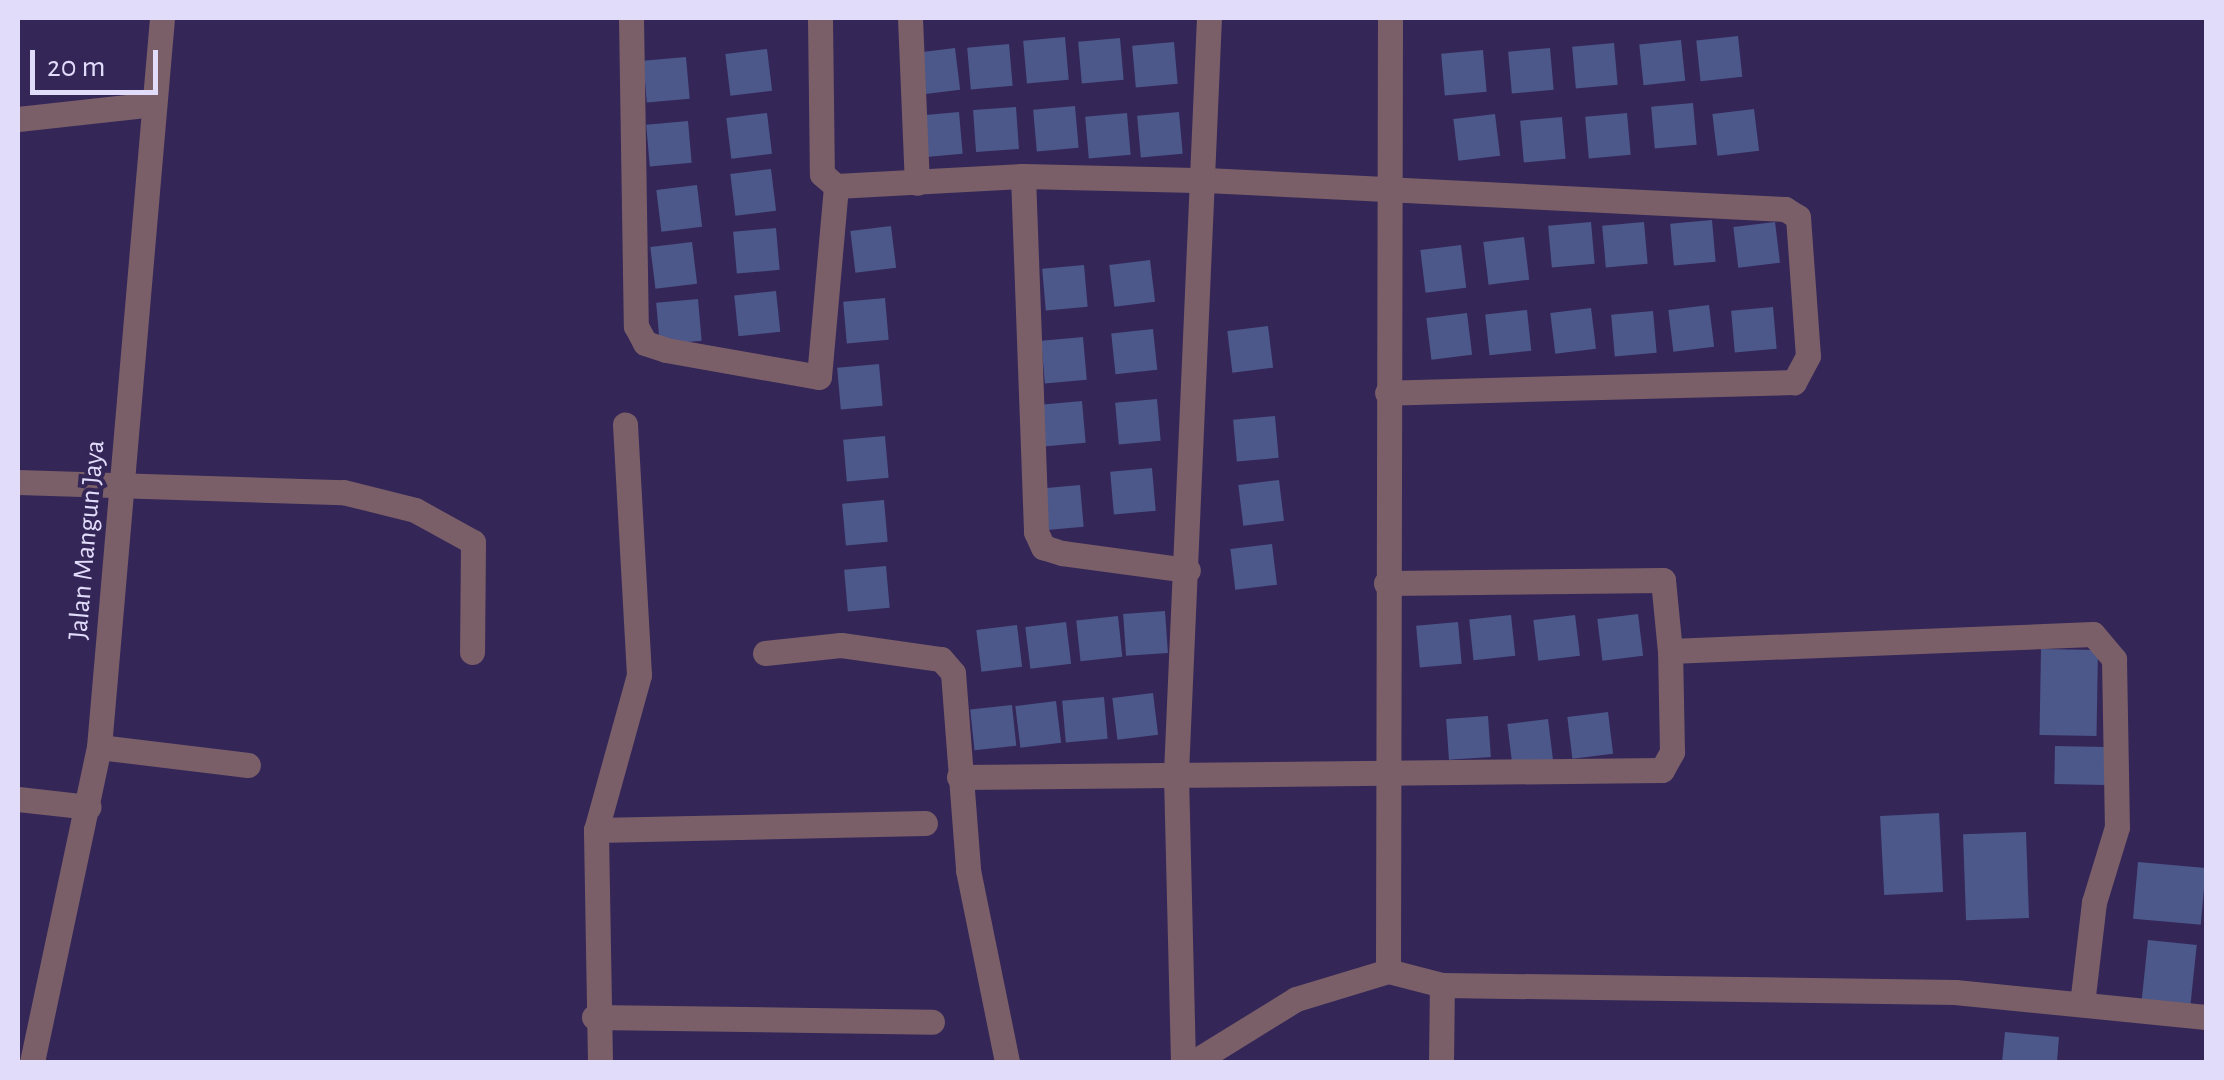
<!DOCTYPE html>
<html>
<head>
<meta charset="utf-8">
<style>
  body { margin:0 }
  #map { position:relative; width:2224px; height:1080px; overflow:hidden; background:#342657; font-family:"Alegreya Sans",sans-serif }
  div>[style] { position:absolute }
  .building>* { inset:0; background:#4c578a; transform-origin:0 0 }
  .minor>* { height:25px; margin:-12.5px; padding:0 12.5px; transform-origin:12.5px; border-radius:12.5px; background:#7a5f69 }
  span { translate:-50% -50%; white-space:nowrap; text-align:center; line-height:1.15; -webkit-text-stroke:8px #342657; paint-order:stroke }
  .street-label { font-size:28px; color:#e2dcfb }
  .frame { position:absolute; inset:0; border:20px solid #e2dcfb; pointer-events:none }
  .scale { position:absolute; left:30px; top:50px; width:128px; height:45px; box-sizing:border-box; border:5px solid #e2dcfb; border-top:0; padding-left:12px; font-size:30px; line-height:35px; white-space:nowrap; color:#e2dcfb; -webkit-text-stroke:8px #342657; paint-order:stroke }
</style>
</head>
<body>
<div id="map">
  <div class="building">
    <i style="left:1738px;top:36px;width:41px;height:42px;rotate:84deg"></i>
    <i style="left:1065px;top:37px;width:43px;height:42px;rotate:85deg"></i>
    <i style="left:1120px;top:38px;width:42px;height:42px;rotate:85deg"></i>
    <i style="left:1681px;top:40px;width:41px;height:42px;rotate:84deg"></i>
    <i style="left:1174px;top:42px;width:42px;height:42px;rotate:85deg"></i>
    <i style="left:1614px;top:43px;width:42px;height:42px;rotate:85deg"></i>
    <i style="left:1009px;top:44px;width:42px;height:42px;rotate:85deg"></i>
    <i style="left:955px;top:48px;width:42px;height:41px;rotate:83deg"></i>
    <i style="left:1550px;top:48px;width:42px;height:42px;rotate:85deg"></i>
    <i style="left:767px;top:49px;width:42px;height:42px;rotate:83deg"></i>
    <i style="left:1483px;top:50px;width:42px;height:42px;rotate:85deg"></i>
    <i style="left:686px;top:57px;width:42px;height:43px;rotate:85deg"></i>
    <i style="left:1693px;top:103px;width:42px;height:42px;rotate:85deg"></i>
    <i style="left:1075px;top:106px;width:42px;height:42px;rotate:85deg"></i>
    <i style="left:1016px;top:107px;width:42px;height:43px;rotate:86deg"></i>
    <i style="left:1754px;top:109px;width:42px;height:42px;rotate:83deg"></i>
    <i style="left:959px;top:112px;width:42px;height:42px;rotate:85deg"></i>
    <i style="left:1179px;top:112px;width:42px;height:42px;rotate:85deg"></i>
    <i style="left:767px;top:113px;width:41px;height:41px;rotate:83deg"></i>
    <i style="left:1127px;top:113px;width:42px;height:42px;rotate:85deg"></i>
    <i style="left:1627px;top:113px;width:42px;height:42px;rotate:85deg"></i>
    <i style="left:1495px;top:114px;width:42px;height:42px;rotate:83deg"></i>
    <i style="left:1562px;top:117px;width:42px;height:42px;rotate:85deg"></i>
    <i style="left:688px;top:121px;width:42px;height:42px;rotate:85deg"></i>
    <i style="left:771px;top:169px;width:42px;height:41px;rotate:83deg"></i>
    <i style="left:697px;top:185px;width:42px;height:41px;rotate:83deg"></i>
    <i style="left:1712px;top:220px;width:42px;height:42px;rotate:85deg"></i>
    <i style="left:1591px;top:222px;width:42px;height:43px;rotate:85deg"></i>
    <i style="left:1644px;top:222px;width:42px;height:42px;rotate:85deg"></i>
    <i style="left:1775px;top:222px;width:41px;height:42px;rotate:83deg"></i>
    <i style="left:891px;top:226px;width:42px;height:41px;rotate:83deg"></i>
    <i style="left:776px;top:228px;width:42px;height:43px;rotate:85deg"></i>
    <i style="left:1524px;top:237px;width:43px;height:41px;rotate:83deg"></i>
    <i style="left:692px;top:242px;width:42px;height:42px;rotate:83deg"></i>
    <i style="left:1461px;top:245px;width:43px;height:41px;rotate:83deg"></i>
    <i style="left:1150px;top:260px;width:42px;height:41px;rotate:83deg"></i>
    <i style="left:1084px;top:265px;width:42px;height:42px;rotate:85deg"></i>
    <i style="left:776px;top:291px;width:41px;height:42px;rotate:84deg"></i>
    <i style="left:885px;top:298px;width:42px;height:42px;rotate:85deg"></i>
    <i style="left:698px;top:299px;width:42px;height:42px;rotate:85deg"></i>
    <i style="left:1709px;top:305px;width:42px;height:41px;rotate:83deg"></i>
    <i style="left:1773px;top:307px;width:42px;height:42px;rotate:85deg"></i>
    <i style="left:1591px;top:308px;width:41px;height:41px;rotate:83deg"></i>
    <i style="left:1527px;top:310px;width:41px;height:42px;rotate:84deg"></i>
    <i style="left:1653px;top:311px;width:42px;height:42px;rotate:85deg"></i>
    <i style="left:1467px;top:313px;width:42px;height:41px;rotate:83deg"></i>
    <i style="left:1268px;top:326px;width:42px;height:41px;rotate:83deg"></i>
    <i style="left:1153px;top:329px;width:41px;height:42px;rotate:84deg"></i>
    <i style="left:1083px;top:337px;width:43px;height:42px;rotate:85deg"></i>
    <i style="left:879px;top:364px;width:42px;height:42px;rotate:85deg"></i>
    <i style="left:1157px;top:399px;width:42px;height:42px;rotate:85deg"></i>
    <i style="left:1082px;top:401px;width:42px;height:42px;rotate:85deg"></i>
    <i style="left:1275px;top:416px;width:42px;height:42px;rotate:85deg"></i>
    <i style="left:885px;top:436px;width:42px;height:42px;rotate:85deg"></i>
    <i style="left:1152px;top:468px;width:43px;height:42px;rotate:85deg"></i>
    <i style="left:1279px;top:480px;width:41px;height:41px;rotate:83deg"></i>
    <i style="left:1080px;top:485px;width:42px;height:42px;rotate:85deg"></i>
    <i style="left:884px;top:500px;width:42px;height:42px;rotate:85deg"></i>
    <i style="left:1272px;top:544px;width:41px;height:42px;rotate:83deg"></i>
    <i style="left:886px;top:566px;width:42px;height:42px;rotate:85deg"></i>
    <i style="left:1165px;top:611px;width:42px;height:42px;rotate:86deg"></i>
    <i style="left:1638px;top:614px;width:42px;height:41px;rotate:83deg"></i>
    <i style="left:1511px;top:615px;width:41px;height:42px;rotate:84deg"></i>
    <i style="left:1575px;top:615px;width:41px;height:42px;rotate:83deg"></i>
    <i style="left:1118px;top:616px;width:41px;height:42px;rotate:84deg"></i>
    <i style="left:1066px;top:622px;width:42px;height:41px;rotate:83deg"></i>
    <i style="left:1458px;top:622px;width:42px;height:42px;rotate:85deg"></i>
    <i style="left:1017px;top:625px;width:42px;height:41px;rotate:83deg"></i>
    <i style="left:2041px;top:649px;width:57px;height:86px;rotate:1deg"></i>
    <i style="left:1153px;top:693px;width:42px;height:41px;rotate:83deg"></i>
    <i style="left:1104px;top:697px;width:42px;height:42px;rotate:85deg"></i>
    <i style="left:1056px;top:701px;width:42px;height:41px;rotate:83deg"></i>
    <i style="left:1012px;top:705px;width:41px;height:42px;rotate:84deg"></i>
    <i style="left:1608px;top:712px;width:42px;height:41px;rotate:83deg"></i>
    <i style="left:1488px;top:716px;width:41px;height:42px;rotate:86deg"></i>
    <i style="left:1548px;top:719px;width:42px;height:41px;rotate:83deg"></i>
    <i style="left:2055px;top:746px;width:51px;height:38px;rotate:1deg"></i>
    <i style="left:1939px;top:813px;width:79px;height:59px;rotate:87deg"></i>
    <i style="left:2026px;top:832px;width:86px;height:63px;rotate:88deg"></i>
    <i style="left:2138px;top:862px;width:68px;height:57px;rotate:5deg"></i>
    <i style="left:2148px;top:940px;width:49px;height:64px;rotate:6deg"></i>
    <i style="clip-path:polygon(2005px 1032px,2059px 1037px,2057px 1062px,2002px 1062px)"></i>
  </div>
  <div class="minor">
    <i style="left:631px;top:18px;width:308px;rotate:89.1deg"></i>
    <i style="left:636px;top:326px;width:19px;rotate:62deg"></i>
    <i style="left:645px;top:343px;width:22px;rotate:18deg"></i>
    <i style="left:666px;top:350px;width:155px;rotate:10deg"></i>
    <i style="left:819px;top:377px;width:192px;rotate:-84.9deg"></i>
    <i style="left:836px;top:186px;width:187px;rotate:-3.1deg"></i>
    <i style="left:1023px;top:176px;width:183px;rotate:1.3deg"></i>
    <i style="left:1206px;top:180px;width:580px;rotate:2.87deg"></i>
    <i style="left:1785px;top:209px;width:15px;rotate:32deg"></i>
    <i style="left:1798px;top:217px;width:139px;rotate:85.9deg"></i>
    <i style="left:1808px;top:356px;width:30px;rotate:118deg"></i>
    <i style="left:1794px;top:382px;width:407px;rotate:178.5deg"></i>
    <i style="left:820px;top:18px;width:156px;rotate:89.3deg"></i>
    <i style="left:822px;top:174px;width:18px;rotate:41deg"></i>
    <i style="left:910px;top:18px;width:165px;rotate:87.6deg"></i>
    <i style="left:18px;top:119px;width:137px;rotate:-6.3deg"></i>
    <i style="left:1023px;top:176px;width:356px;rotate:87.9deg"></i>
    <i style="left:1036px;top:532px;width:17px;rotate:65deg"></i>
    <i style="left:1043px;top:547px;width:20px;rotate:18deg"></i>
    <i style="left:1062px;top:553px;width:127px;rotate:7.7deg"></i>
    <i style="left:18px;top:482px;width:325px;rotate:1.8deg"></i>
    <i style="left:343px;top:492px;width:74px;rotate:14deg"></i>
    <i style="left:415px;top:510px;width:66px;rotate:28.9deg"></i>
    <i style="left:473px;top:542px;width:110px;rotate:90.5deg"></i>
    <i style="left:1386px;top:583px;width:277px;rotate:-0.6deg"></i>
    <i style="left:1663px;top:580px;width:71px;rotate:84.4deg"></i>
    <i style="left:765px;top:653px;width:76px;rotate:-6deg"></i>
    <i style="left:841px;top:645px;width:101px;rotate:8deg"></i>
    <i style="left:941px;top:659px;width:18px;rotate:49deg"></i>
    <i style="left:953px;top:673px;width:198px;rotate:85.6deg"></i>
    <i style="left:968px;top:870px;width:196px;rotate:78.5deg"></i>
    <i style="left:99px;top:747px;width:150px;rotate:6.9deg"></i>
    <i style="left:959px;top:777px;width:703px;rotate:-0.57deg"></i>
    <i style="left:1662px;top:770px;width:21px;rotate:-61deg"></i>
    <i style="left:1672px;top:752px;width:101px;rotate:-91.1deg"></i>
    <i style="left:1670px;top:651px;width:423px;rotate:-2.3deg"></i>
    <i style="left:2093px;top:634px;width:33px;rotate:50deg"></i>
    <i style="left:2114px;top:659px;width:168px;rotate:89deg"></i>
    <i style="left:2117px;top:827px;width:78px;rotate:107deg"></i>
    <i style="left:2094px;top:902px;width:103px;rotate:96.7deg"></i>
    <i style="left:18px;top:799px;width:71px;rotate:6.4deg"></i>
    <i style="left:596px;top:830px;width:329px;rotate:-1.2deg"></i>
    <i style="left:1388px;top:971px;width:953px;rotate:-89.88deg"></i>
    <i style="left:594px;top:1017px;width:338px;rotate:0.8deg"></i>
    <i style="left:32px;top:1062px;width:322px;rotate:-78deg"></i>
    <i style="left:99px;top:747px;width:732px;rotate:-85.06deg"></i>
    <i style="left:600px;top:1062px;width:232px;rotate:-91deg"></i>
    <i style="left:596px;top:830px;width:161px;rotate:-74.5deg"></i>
    <i style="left:639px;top:675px;width:251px;rotate:-93.2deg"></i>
    <i style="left:1183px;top:1062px;width:289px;rotate:-91.4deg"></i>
    <i style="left:1176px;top:773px;width:756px;rotate:-87.5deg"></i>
    <i style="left:1194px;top:1062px;width:120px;rotate:-31.7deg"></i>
    <i style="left:1296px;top:999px;width:96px;rotate:-16.9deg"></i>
    <i style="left:1388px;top:971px;width:56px;rotate:14.5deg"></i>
    <i style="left:1442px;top:985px;width:513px;rotate:0.78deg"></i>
    <i style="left:1955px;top:992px;width:252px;rotate:5.7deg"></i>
    <i style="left:1441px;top:1062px;width:77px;rotate:-89.3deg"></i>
  </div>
  <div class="street-label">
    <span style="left:87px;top:540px;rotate:-85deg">Jalan Mangun Jaya</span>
  </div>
  <div class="frame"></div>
  <div class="scale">20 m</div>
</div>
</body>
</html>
